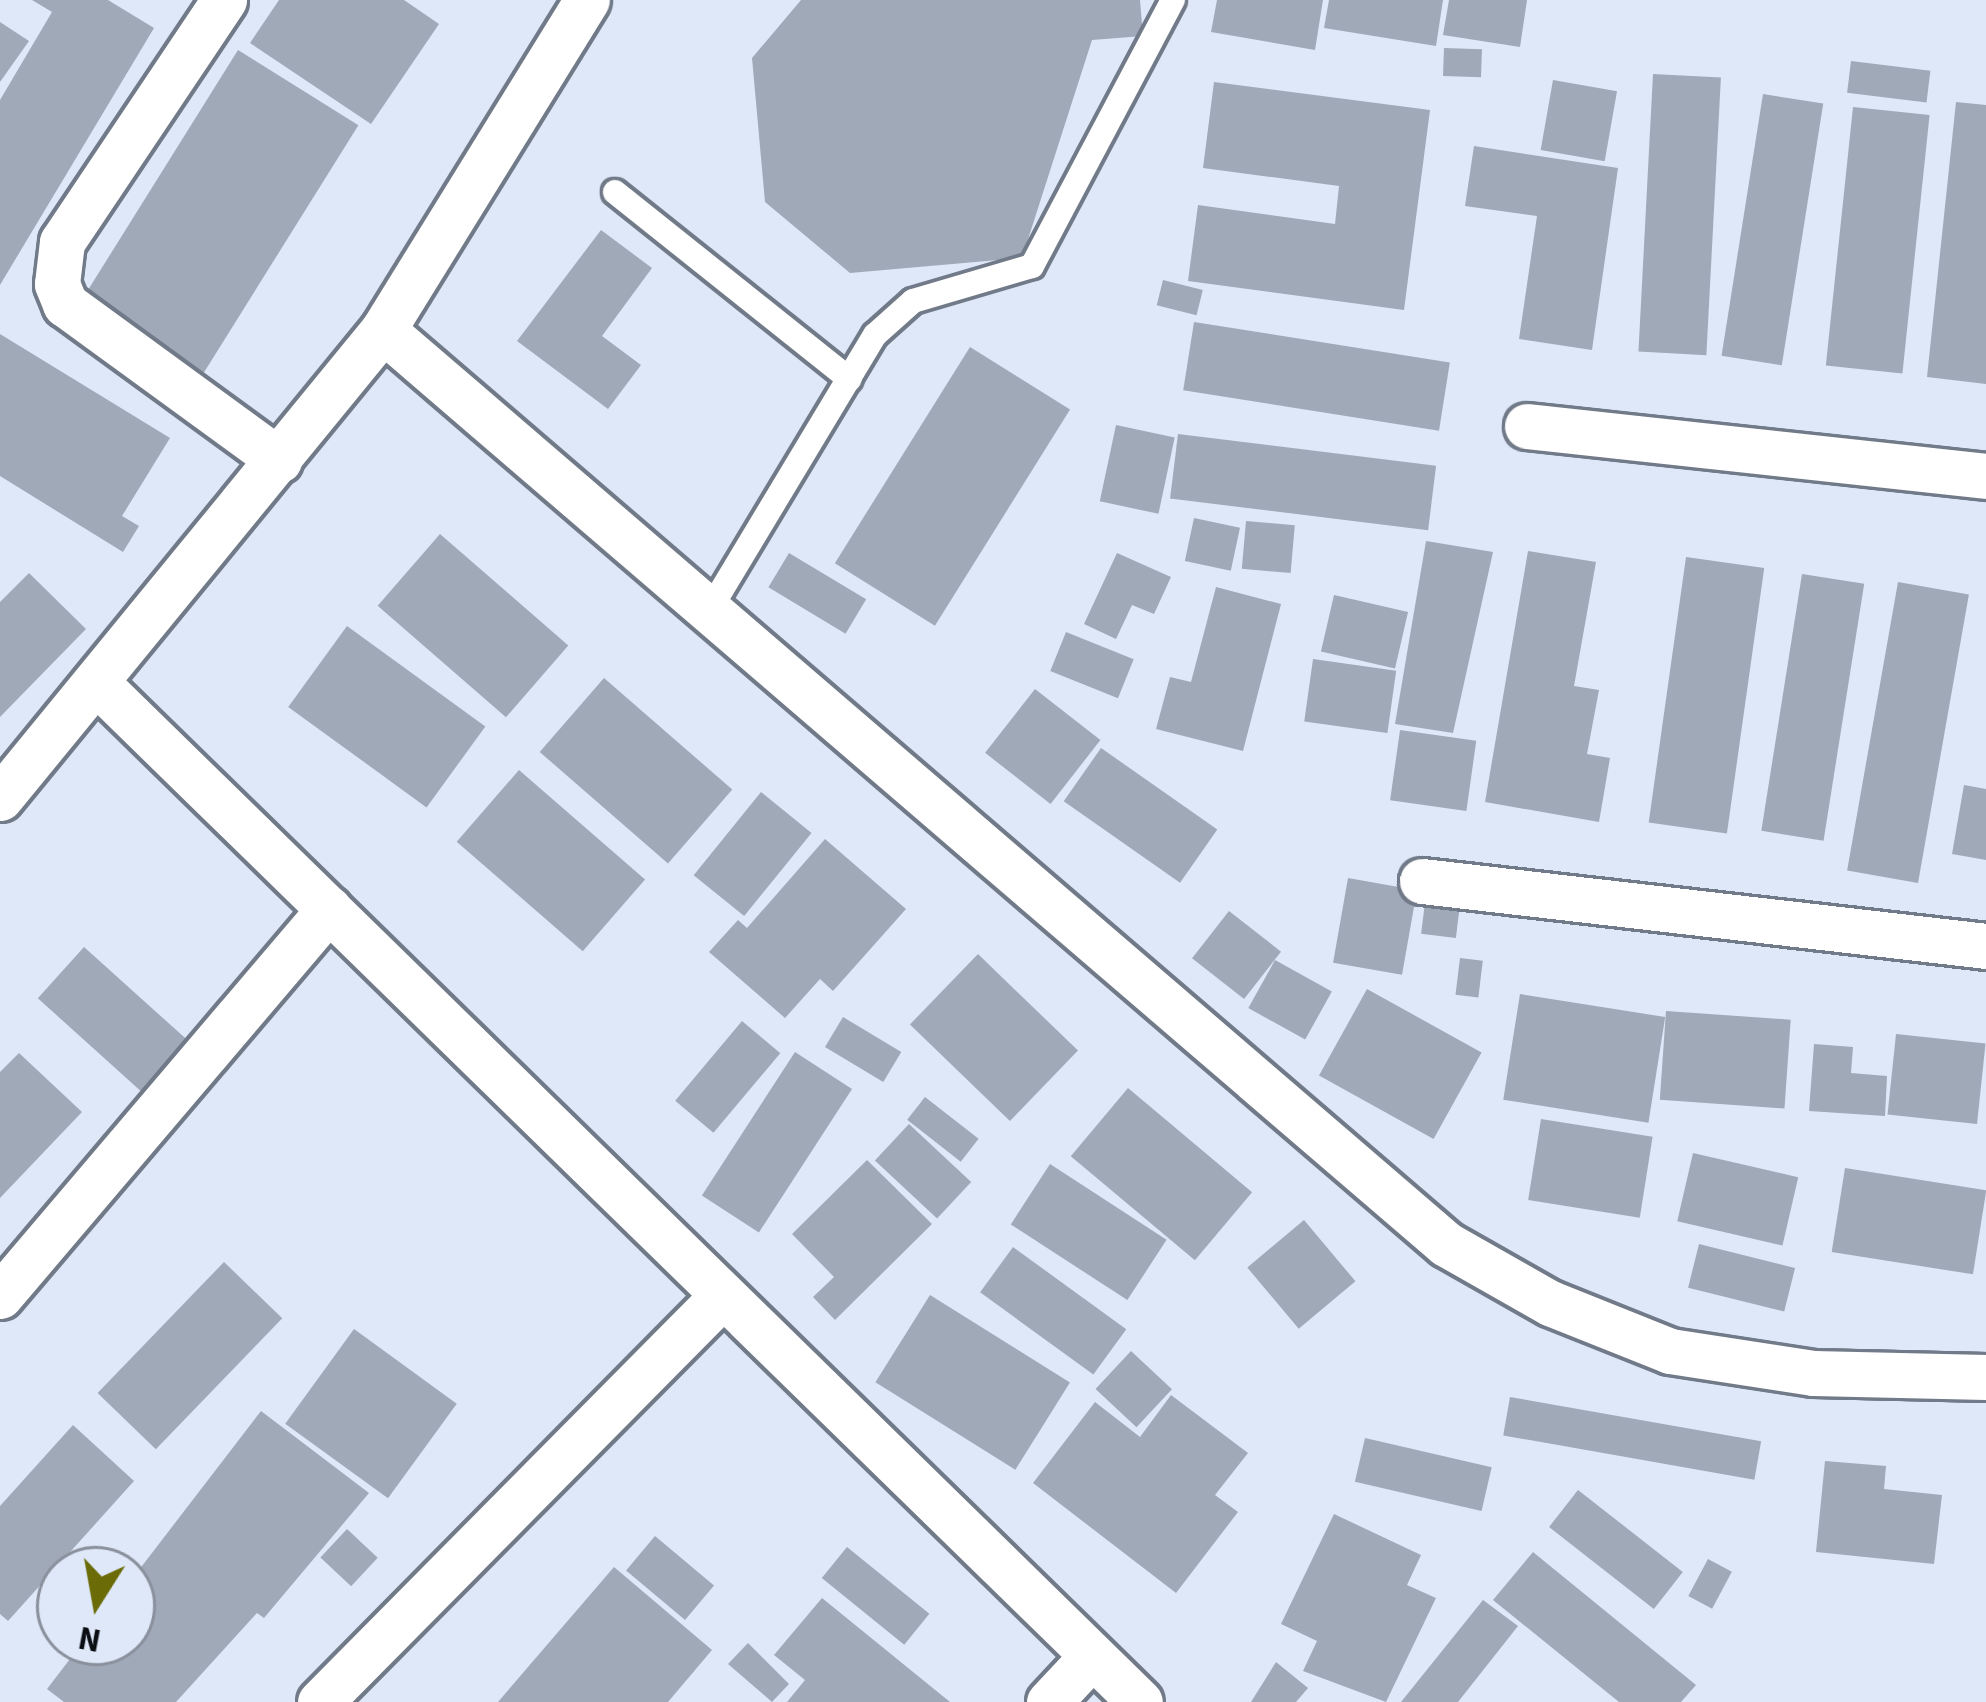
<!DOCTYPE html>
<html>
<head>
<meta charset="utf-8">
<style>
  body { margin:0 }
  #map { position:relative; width:1986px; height:1702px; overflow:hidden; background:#dee8f8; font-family:"Source Sans 3",sans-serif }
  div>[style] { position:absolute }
  .building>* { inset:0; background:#a0a9b8; transform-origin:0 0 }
  .roads { filter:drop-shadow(3px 0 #717a88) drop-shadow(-3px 0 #717a88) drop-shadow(0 3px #717a88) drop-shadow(0 -3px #717a88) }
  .service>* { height:24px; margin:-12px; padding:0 12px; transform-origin:12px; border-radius:12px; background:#fff }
  .minor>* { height:45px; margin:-22.5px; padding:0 22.5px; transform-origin:22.5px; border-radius:22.5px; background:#fff }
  span { translate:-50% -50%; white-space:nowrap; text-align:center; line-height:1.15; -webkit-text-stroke:9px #dee8f8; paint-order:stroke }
  .north { position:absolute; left:36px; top:1546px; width:120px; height:120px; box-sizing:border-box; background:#dee8f8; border:3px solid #8a919d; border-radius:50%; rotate:191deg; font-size:33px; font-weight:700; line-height:48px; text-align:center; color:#0b0f14 }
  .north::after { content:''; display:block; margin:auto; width:42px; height:54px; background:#6b6b08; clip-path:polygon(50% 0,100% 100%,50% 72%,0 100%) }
</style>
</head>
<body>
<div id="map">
  <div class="building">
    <i style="clip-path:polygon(32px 0,108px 0,154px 28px,0 285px,0 100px,52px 12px)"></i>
    <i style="clip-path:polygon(279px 0,404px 0,439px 24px,371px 124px,250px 43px)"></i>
    <i style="clip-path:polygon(801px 0,1140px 0,1143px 36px,1092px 40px,1022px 258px,850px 273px,765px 202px,752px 58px)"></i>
    <i style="clip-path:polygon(1217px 0,1323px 0,1315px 50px,1211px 32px)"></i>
    <i style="clip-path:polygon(1329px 0,1443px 0,1436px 46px,1324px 28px)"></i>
    <i style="clip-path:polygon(1449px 0,1527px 0,1520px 47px,1443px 35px)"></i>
    <i style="clip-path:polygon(0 22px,29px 41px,0 82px)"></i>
    <i style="left:1444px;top:48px;width:38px;height:28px;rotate:2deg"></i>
    <i style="left:238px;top:50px;width:142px;height:296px;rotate:32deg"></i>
    <i style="left:1851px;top:61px;width:80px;height:32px;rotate:7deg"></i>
    <i style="left:1653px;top:74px;width:68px;height:278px;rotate:3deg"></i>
    <i style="left:1553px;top:80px;width:65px;height:71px;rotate:10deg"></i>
    <i style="clip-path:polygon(1214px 82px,1430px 110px,1404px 310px,1188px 281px,1198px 205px,1335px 224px,1339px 186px,1203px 168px)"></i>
    <i style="left:1763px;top:94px;width:61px;height:265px;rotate:9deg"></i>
    <i style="clip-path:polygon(1956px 102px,1986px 105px,1986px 384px,1927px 377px)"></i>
    <i style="left:1853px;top:107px;width:77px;height:260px;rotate:6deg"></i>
    <i style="clip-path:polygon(1474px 146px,1618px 168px,1592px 350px,1519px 339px,1537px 216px,1465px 206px)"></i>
    <i style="clip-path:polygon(601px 230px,652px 268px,602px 336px,641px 365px,608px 409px,517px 341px)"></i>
    <i style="left:1163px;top:280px;width:41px;height:26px;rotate:14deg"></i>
    <i style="left:1194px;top:322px;width:259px;height:69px;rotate:9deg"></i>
    <i style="clip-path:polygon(0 334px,170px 438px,122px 516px,139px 526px,123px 552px,0 476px)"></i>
    <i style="left:970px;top:347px;width:118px;height:255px;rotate:32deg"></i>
    <i style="left:1116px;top:425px;width:60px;height:78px;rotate:12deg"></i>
    <i style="left:1178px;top:434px;width:260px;height:65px;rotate:7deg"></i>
    <i style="left:1194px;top:518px;width:47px;height:44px;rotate:12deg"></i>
    <i style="left:1246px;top:521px;width:49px;height:48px;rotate:5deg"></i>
    <i style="left:440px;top:534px;width:170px;height:95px;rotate:41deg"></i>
    <i style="clip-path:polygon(1426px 541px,1493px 552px,1453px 733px,1395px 724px)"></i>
    <i style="clip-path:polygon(1528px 551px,1596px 562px,1574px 686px,1599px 690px,1587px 754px,1610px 758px,1599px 822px,1485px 802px)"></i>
    <i style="left:789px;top:553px;width:90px;height:40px;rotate:31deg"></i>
    <i style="clip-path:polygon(1117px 553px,1171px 577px,1154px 614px,1132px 605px,1116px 639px,1084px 624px)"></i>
    <i style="left:1686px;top:557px;width:79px;height:268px;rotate:8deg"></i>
    <i style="clip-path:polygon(29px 573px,86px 629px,0 717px,0 602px)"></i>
    <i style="left:1802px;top:574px;width:63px;height:260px;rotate:9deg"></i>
    <i style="left:1898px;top:582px;width:72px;height:293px;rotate:10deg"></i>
    <i style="clip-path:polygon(1216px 587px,1281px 604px,1243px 751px,1156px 729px,1170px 677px,1191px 682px)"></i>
    <i style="left:1334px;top:595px;width:76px;height:58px;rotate:13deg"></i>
    <i style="left:347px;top:626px;width:171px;height:100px;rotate:36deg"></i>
    <i style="left:1066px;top:632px;width:73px;height:42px;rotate:22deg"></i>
    <i style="left:1313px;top:659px;width:84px;height:63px;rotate:8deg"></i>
    <i style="left:604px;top:678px;width:170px;height:98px;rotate:41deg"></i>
    <i style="left:1035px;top:689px;width:83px;height:81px;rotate:38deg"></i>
    <i style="left:1400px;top:730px;width:77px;height:71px;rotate:8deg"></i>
    <i style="left:1101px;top:748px;width:142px;height:65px;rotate:35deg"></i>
    <i style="left:519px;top:770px;width:167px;height:95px;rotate:41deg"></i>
    <i style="clip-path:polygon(1964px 785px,1986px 789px,1986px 860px,1952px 854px)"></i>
    <i style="left:761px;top:792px;width:65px;height:107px;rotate:39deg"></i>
    <i style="clip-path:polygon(825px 839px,906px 909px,833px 991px,820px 979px,785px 1018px,709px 952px,738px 920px,747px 928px)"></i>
    <i style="left:1348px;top:878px;width:70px;height:86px;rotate:10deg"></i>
    <i style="left:1426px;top:894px;width:35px;height:40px;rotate:7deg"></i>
    <i style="left:1229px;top:911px;width:66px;height:60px;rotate:38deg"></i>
    <i style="left:84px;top:947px;width:144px;height:69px;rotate:42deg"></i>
    <i style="left:978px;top:954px;width:139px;height:98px;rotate:44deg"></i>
    <i style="left:1460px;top:958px;width:23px;height:37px;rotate:7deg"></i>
    <i style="left:1275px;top:960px;width:65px;height:55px;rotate:29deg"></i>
    <i style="left:1367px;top:989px;width:131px;height:99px;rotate:29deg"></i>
    <i style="left:1520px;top:994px;width:147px;height:107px;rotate:9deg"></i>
    <i style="left:1666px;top:1011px;width:125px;height:89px;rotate:4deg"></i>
    <i style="left:843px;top:1017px;width:68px;height:35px;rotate:31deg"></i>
    <i style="left:742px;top:1021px;width:50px;height:104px;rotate:40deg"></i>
    <i style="left:1896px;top:1034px;width:90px;height:81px;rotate:6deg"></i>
    <i style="clip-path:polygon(1814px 1044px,1853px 1047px,1851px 1073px,1887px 1076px,1885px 1116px,1809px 1111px)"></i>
    <i style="left:795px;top:1052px;width:68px;height:171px;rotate:33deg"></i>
    <i style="clip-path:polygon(19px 1053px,82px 1112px,0 1198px,0 1072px)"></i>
    <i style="left:1128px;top:1088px;width:162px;height:89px;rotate:40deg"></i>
    <i style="left:925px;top:1097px;width:68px;height:29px;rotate:38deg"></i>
    <i style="left:1541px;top:1119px;width:113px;height:82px;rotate:9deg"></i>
    <i style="left:909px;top:1124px;width:85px;height:50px;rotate:43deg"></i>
    <i style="left:1693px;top:1153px;width:108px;height:70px;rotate:13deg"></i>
    <i style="clip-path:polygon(867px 1160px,932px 1224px,835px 1320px,813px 1297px,834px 1277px,792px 1234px)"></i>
    <i style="left:1050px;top:1164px;width:139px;height:72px;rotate:33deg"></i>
    <i style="left:1845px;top:1168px;width:143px;height:85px;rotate:9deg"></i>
    <i style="left:1304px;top:1220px;width:80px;height:74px;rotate:50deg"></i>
    <i style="left:1699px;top:1244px;width:99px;height:45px;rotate:14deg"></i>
    <i style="left:1013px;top:1247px;width:140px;height:56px;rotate:36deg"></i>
    <i style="left:224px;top:1262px;width:81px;height:182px;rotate:44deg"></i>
    <i style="left:930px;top:1295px;width:165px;height:103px;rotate:32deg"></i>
    <i style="left:354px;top:1329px;width:127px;height:117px;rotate:36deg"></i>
    <i style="left:1131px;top:1351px;width:56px;height:52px;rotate:43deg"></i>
    <i style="clip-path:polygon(1171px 1395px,1248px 1453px,1215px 1495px,1238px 1512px,1176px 1593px,1033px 1483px,1095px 1402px,1140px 1437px)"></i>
    <i style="left:1510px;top:1397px;width:255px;height:39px;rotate:10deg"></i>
    <i style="clip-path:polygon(261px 1411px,369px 1493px,264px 1618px,257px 1613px,176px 1702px,64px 1702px,47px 1689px,83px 1642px,132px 1642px,132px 1579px)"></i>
    <i style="clip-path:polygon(73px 1425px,134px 1481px,8px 1621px,0 1614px,0 1506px)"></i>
    <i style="left:1365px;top:1438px;width:130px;height:45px;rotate:13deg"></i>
    <i style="clip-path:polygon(1825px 1461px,1886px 1466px,1884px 1489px,1942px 1495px,1934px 1564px,1816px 1552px)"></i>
    <i style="left:1578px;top:1490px;width:133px;height:47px;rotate:38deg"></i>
    <i style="clip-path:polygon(1334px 1514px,1421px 1555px,1407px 1585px,1436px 1598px,1386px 1702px,1303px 1671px,1317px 1641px,1281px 1624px)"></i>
    <i style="left:347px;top:1529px;width:42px;height:39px;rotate:43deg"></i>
    <i style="left:655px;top:1536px;width:77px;height:45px;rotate:40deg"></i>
    <i style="left:847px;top:1547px;width:106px;height:40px;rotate:39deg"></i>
    <i style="clip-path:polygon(1533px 1552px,1696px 1685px,1681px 1702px,1619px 1702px,1493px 1600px)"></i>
    <i style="left:1708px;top:1559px;width:27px;height:42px;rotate:28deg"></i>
    <i style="clip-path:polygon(614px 1567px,712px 1650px,668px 1702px,498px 1702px)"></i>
    <i style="clip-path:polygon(822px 1598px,950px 1702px,787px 1702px,805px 1680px,774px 1655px)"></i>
    <i style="clip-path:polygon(1483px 1600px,1518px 1626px,1458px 1702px,1401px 1702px)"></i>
    <i style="clip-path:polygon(748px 1643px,789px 1684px,772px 1702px,728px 1664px)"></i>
    <i style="clip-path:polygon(1276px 1662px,1308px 1688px,1296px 1702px,1251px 1702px)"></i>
  </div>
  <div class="roads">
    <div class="service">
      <i style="left:615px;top:192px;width:300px;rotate:38.6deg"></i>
      <i style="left:709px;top:611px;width:322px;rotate:-59deg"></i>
      <i style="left:875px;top:335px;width:51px;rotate:-41.8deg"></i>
      <i style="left:913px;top:301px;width:124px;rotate:-16.4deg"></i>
      <i style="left:1032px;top:266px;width:301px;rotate:-62.1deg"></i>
    </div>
    <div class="minor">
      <i style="left:224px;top:0;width:291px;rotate:123.8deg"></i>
      <i style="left:62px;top:242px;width:42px;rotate:96.8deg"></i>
      <i style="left:57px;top:284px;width:22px;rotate:68deg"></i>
      <i style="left:65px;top:304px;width:265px;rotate:36.1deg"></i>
      <i style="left:383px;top:330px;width:1402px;rotate:40.69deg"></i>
      <i style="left:1446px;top:1244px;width:120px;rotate:29.6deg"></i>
      <i style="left:1550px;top:1303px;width:129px;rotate:21.8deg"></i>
      <i style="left:1670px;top:1351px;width:145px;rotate:8.7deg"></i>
      <i style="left:1813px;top:1373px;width:173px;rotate:1.3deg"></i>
      <i style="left:1527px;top:426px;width:462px;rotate:6.2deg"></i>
      <i style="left:99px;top:685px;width:1455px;rotate:44.33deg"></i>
      <i style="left:0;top:798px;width:605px;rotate:-50.7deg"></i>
      <i style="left:383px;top:330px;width:388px;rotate:-58.3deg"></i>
      <i style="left:1422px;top:881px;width:568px;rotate:6.57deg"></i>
      <i style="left:0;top:1296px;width:508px;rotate:-49.63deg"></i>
      <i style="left:320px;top:1702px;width:570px;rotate:-45.28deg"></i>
      <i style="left:1049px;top:1702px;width:63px;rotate:-46.9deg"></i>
    </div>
  </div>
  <div class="north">N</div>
</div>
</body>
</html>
